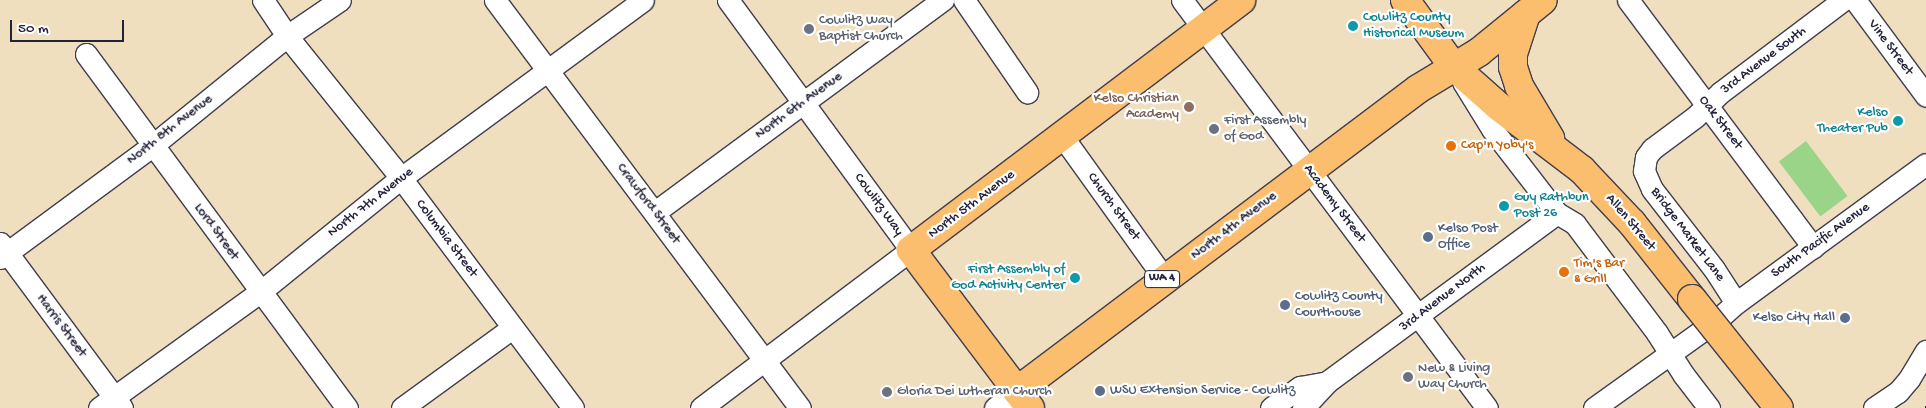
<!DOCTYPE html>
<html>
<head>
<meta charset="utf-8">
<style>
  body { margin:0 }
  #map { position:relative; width:1926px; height:408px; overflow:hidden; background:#efdfbe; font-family:"Gochi Hand",sans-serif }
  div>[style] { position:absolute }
  .green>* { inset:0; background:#9ad488; transform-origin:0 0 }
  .roads { filter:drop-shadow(1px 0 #413e4f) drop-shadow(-1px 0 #413e4f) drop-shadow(0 1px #413e4f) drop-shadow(0 -1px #413e4f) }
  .minor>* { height:21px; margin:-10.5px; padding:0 10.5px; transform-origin:10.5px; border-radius:10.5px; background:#fff }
  .major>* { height:28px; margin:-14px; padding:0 14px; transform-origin:14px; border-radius:14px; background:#fbbd6e }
  .rail>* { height:4px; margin-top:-2px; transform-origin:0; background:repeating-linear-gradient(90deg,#22223b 0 8px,transparent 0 12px) }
  .bridges { filter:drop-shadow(1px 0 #413e4f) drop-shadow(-1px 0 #413e4f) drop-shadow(0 1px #413e4f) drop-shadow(0 -1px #413e4f) }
  .major-bridge>* { height:28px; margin:-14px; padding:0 14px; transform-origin:14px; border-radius:14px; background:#fbbd6e }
  .dots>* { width:14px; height:14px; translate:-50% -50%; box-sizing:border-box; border:2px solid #fff; border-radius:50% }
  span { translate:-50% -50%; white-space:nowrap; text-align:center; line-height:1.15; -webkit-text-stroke:4.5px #fff; paint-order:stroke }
  .shield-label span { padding:1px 4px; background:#fff; border:1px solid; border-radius:4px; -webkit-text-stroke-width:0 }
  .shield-label { font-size:12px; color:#22223b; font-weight:700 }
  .culture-label { font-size:14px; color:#0d838f }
  .left { translate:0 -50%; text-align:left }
  .right { translate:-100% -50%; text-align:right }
  .worship-label { font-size:14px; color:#5b616d }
  .street-label { font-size:14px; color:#22223b }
  .education-label { font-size:14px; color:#785e54 }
  .food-label { font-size:14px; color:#c56008 }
  .service-label { font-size:14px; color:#4e5e75 }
  .scale { position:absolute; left:10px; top:20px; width:114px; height:22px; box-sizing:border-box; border:2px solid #22223b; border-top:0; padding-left:6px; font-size:15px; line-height:18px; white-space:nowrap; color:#22223b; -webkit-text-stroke:4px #fff; paint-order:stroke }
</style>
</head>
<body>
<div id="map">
  <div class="green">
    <i style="left:1806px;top:141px;width:69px;height:34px;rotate:53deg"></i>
  </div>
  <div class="roads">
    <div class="minor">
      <i style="left:263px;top:0;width:43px;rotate:56.3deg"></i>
      <i style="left:287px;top:36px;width:182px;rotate:51.2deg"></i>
      <i style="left:401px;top:178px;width:287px;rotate:53.2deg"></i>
      <i style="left:495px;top:0;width:509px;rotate:53.22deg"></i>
      <i style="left:964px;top:0;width:112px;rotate:55.6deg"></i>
      <i style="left:1182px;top:0;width:509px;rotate:53.22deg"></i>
      <i style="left:1628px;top:0;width:309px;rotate:53.2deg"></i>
      <i style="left:1855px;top:0;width:119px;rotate:53.5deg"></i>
      <i style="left:86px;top:54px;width:440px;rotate:53.6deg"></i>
      <i style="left:1463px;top:82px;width:55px;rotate:58.3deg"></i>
      <i style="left:1492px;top:129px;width:106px;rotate:52.3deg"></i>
      <i style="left:1557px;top:213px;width:21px;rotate:31deg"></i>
      <i style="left:1575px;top:224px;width:136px;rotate:53deg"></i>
      <i style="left:1657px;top:333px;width:49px;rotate:57.6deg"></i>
      <i style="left:1683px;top:374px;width:43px;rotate:52.6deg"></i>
      <i style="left:1062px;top:136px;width:175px;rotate:54.3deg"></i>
      <i style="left:655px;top:212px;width:358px;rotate:-36.4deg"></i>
      <i style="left:0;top:243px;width:205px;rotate:53.5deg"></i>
      <i style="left:0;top:258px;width:190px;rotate:-36.4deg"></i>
      <i style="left:153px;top:145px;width:173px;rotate:-39.1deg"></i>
      <i style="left:287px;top:36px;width:64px;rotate:-34.2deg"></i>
      <i style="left:1736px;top:303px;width:40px;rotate:-122.9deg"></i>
      <i style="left:1714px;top:269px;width:101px;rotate:-127.8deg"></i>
      <i style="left:1652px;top:189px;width:20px;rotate:-114deg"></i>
      <i style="left:1644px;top:171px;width:14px;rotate:-82deg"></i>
      <i style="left:1646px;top:157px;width:10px;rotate:-53deg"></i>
      <i style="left:1652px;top:149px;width:54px;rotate:-36.7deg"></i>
      <i style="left:1695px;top:117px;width:36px;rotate:-44deg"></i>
      <i style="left:1721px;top:92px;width:153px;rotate:-37deg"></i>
      <i style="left:99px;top:408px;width:198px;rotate:-35.8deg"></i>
      <i style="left:260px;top:292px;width:181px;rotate:-39deg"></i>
      <i style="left:401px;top:178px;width:300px;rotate:-36.3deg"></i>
      <i style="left:402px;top:408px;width:136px;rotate:-36deg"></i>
      <i style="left:701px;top:408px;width:263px;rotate:-37deg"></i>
      <i style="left:911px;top:250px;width:310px;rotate:-126.2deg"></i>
      <i style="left:995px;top:408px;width:28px;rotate:-38deg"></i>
      <i style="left:1271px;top:408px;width:36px;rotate:-36deg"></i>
      <i style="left:1300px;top:387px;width:27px;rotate:-10deg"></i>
      <i style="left:1303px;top:408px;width:35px;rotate:-47deg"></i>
      <i style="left:1327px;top:382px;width:285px;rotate:-36.3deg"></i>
      <i style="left:1594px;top:408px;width:151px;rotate:-35.6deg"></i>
      <i style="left:1717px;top:320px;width:25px;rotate:-42deg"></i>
      <i style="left:1736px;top:303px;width:235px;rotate:-36.2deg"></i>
      <i style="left:1874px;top:408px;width:29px;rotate:-34deg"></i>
      <i style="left:1898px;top:392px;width:17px;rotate:-50deg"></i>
      <i style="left:1909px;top:379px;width:33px;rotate:-59deg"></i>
    </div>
    <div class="major">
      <i style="left:1405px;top:0;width:82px;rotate:54deg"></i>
      <i style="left:1453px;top:66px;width:60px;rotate:41.6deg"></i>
      <i style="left:1498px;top:106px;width:106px;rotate:37.3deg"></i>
      <i style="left:1582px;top:170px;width:73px;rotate:46.7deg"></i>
      <i style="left:1632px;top:223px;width:97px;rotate:51.7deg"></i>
      <i style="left:1526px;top:14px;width:42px;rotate:108deg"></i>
      <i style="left:1513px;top:54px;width:13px;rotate:90deg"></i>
      <i style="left:1513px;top:67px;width:20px;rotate:72deg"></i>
      <i style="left:1519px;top:86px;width:61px;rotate:59.2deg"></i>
      <i style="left:1017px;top:391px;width:502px;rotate:-36.98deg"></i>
      <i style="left:1418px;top:89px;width:71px;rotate:-31.2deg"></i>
      <i style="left:1479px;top:52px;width:82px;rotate:-39.1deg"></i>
      <i style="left:1030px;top:408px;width:198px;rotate:-127deg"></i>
      <i style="left:911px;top:250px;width:414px;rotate:-37.1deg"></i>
    </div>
  </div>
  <div class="rail">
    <i style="left:1925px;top:408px;width:1px"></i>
  </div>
  <div class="bridges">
    <div class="major-bridge">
      <i style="left:1692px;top:299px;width:139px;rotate:51.4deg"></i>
    </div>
  </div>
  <div class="dots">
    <i style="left:1353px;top:26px;background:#0f9aa8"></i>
    <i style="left:809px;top:29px;background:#6b7280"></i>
    <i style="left:1189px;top:107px;background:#8d6e63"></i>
    <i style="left:1898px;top:121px;background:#0f9aa8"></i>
    <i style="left:1214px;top:129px;background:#6b7280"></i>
    <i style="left:1451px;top:146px;background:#e8710a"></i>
    <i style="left:1504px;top:206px;background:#0f9aa8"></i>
    <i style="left:1428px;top:237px;background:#5c6f8a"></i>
    <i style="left:1564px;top:272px;background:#e8710a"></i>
    <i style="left:1075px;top:278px;background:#0f9aa8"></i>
    <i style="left:1285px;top:305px;background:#5c6f8a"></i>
    <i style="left:1845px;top:318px;background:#5c6f8a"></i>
    <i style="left:1408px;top:377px;background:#6b7280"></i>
    <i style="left:1100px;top:391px;background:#5c6f8a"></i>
    <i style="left:887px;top:392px;background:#6b7280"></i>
  </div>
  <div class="shield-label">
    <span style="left:1162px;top:279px">WA 4</span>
  </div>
  <div class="culture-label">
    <span class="left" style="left:1363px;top:26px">Cowlitz County<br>Historical Museum</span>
    <span class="right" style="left:1888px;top:121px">Kelso<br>Theater Pub</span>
    <span class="left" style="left:1514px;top:206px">Guy Rathbun<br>Post 26</span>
    <span class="right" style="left:1065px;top:278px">First Assembly of<br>God Activity Center</span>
  </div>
  <div class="worship-label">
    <span class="left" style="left:819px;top:29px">Cowlitz Way<br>Baptist Church</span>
    <span class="left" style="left:1224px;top:129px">First Assembly<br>of God</span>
    <span class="left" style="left:1418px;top:377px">New &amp; Living<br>Way Church</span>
    <span class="left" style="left:897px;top:392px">Gloria Dei Lutheran Church</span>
  </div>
  <div class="street-label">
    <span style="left:1890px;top:48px;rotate:53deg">Vine Street</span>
    <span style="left:1764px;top:61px;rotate:-37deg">3rd Avenue South</span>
    <span style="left:799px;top:106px;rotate:-36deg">North 6th Avenue</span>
    <span style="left:1720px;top:123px;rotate:53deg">Oak Street</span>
    <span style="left:170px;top:130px;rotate:-38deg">North 8th Avenue</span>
    <span style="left:371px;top:203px;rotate:-38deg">North 7th Avenue</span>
    <span style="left:648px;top:204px;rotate:53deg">Crawford Street</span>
    <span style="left:1334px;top:204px;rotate:53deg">Academy Street</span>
    <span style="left:878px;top:205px;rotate:54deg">Cowlitz Way</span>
    <span style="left:972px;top:205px;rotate:-37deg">North 5th Avenue</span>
    <span style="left:1113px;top:207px;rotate:54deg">Church Street</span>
    <span style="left:1630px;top:223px;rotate:50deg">Allen Street</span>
    <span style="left:1234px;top:226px;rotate:-37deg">North 4th Avenue</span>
    <span style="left:216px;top:232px;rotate:54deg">Lord Street</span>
    <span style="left:1687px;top:235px;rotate:53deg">Bridge Market Lane</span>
    <span style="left:446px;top:239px;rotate:53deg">Columbia Street</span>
    <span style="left:1821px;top:241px;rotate:-36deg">South Pacific Avenue</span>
    <span style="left:1443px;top:298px;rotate:-37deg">3rd Avenue North</span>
    <span style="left:61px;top:326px;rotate:53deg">Harris Street</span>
  </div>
  <div class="education-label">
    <span class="right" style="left:1179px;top:107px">Kelso Christian<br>Academy</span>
  </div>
  <div class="food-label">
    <span class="left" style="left:1461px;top:146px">Cap'n Yoby's</span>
    <span class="left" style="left:1574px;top:272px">Tim's Bar<br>&amp; Grill</span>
  </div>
  <div class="service-label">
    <span class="left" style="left:1438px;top:237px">Kelso Post<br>Office</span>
    <span class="left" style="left:1295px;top:305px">Cowlitz County<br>Courthouse</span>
    <span class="right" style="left:1835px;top:318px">Kelso City Hall</span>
    <span class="left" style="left:1110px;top:391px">WSU Extension Service - Cowlitz</span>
  </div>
  <div class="scale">50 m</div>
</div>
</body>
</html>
